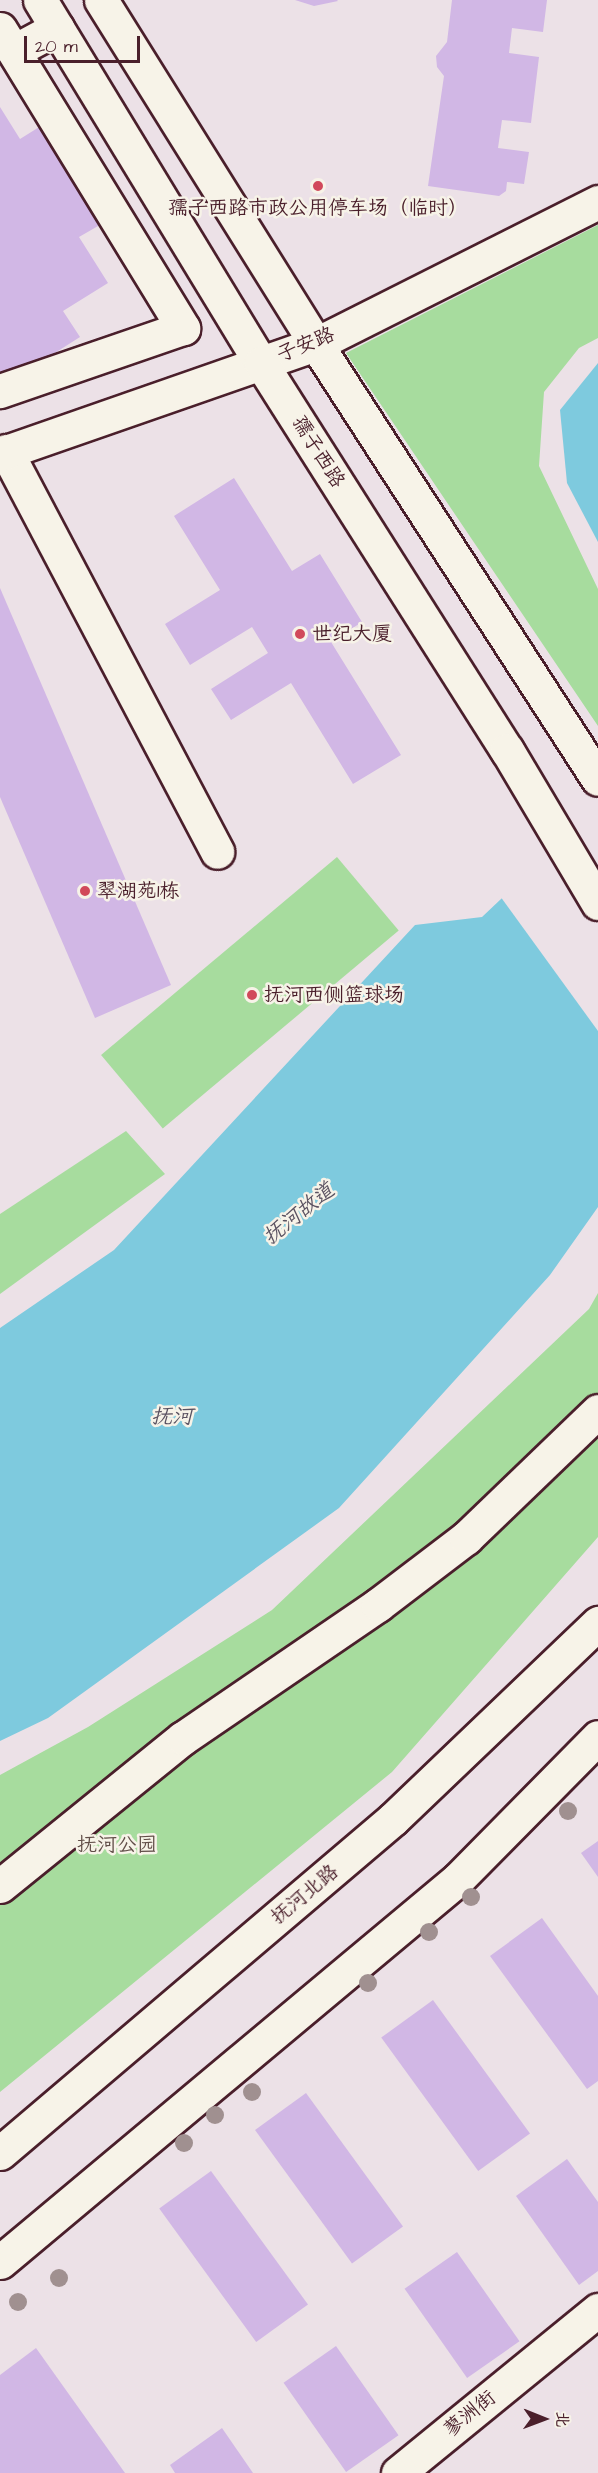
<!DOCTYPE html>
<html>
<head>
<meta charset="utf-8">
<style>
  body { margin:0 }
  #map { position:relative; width:598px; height:2473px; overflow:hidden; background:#ece1e7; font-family:"Architects Daughter","LXGW WenKai TC",sans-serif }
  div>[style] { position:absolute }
  .green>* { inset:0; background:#a7dc9e; transform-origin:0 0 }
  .water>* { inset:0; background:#7ecade }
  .pier>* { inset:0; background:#ece1e7 }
  .building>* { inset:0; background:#d1b7e5; transform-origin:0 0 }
  .roads { filter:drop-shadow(2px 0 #4a1f2b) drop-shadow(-2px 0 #4a1f2b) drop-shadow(0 2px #4a1f2b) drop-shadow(0 -2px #4a1f2b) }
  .minor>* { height:33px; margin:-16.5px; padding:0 16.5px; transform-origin:16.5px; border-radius:16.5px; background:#f7f3e8 }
  .major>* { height:33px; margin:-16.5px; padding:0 16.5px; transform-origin:16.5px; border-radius:16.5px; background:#f7f3e8 }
  .trees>* { width:18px; height:18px; margin:-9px; border-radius:50%; background:#a09090 }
  .dots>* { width:16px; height:16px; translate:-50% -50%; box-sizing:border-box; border:3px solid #f7f3e8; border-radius:50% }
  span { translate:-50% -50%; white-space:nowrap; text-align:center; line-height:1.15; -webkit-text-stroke:5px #f7f3e8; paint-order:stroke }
  .poi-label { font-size:20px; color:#4a1f2b }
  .left { translate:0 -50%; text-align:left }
  .street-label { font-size:20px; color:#4a1f2b }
  .park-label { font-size:20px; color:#614e48 }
  .water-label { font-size:21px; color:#5a5261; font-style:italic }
  .north { position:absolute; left:514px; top:2389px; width:60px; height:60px; -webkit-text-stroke:4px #f7f3e8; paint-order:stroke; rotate:91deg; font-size:16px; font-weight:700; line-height:24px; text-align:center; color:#4a1f2b }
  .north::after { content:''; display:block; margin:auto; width:21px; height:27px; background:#4a1f2b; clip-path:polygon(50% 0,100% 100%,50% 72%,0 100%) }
  .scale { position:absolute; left:24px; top:36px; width:116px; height:27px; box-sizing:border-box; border:3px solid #4a1f2b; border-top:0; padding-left:8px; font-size:18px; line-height:21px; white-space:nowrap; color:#4a1f2b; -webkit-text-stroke:4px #f7f3e8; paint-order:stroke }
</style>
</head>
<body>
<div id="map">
  <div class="green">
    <i style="clip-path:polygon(598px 225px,598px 338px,579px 348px,544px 392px,539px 466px,598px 589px,598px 726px,346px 353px)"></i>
    <i style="left:337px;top:857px;width:96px;height:308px;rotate:50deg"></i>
    <i style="clip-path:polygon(126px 1131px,165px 1174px,0 1294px,0 1214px)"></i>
    <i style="clip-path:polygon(598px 1293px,598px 1537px,392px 1772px,0 2092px,0 1775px,88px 1727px,272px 1610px,589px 1309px)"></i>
  </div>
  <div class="water">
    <i style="clip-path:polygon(598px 363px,598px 542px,567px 483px,560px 410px)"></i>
    <i style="clip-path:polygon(598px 807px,598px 1207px,550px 1275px,339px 1508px,48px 1718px,0 1741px,0 1328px,114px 1250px,415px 925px,482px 917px)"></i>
  </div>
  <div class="pier">
    <i style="clip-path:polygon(598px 804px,598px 1031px,500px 896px)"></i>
  </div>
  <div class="building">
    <i style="clip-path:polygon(295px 0,337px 0,338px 1px,314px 6px)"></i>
    <i style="clip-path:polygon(452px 0,547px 0,543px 32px,512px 28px,509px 53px,539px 57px,531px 123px,502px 120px,498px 148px,529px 152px,524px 184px,507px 182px,506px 191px,499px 196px,428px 186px,444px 76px,437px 67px,436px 56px,447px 42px)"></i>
    <i style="clip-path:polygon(0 107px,20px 139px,44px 124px,105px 222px,79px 237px,108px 283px,63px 311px,80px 337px,6px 384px,0 374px)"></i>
    <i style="clip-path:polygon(234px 478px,292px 571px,320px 554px,362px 622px,331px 642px,401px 755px,353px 784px,291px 683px,231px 720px,211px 689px,268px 653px,252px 627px,190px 665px,165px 624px,220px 590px,174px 516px)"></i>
    <i style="clip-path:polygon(0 588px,171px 985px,95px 1018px,0 797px)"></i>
    <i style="clip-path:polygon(598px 1841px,598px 1877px,581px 1853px)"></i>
    <i style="clip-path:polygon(542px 1918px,598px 1996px,598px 2081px,587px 2089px,490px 1956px)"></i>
    <i style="left:433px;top:2000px;width:165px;height:64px;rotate:54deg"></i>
    <i style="left:306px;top:2093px;width:165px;height:63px;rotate:54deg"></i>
    <i style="clip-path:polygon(567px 2159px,598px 2202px,598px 2271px,579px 2285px,516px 2196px)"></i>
    <i style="left:211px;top:2171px;width:165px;height:64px;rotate:54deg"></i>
    <i style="left:457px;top:2252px;width:109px;height:64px;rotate:55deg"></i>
    <i style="left:336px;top:2346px;width:109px;height:64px;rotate:55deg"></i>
    <i style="clip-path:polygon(36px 2348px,125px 2473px,0 2473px,0 2375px)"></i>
    <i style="clip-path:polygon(222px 2428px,253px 2473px,175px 2473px,170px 2465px)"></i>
  </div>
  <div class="roads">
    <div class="minor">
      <i style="left:0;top:29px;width:351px;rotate:58.5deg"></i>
      <i style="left:183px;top:328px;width:194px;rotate:161deg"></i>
      <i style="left:14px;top:51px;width:49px;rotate:-28.1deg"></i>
      <i style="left:6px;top:451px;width:453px;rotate:62.2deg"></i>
      <i style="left:0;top:454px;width:335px;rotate:-19.2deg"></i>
      <i style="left:316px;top:344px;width:316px;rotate:-26.7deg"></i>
      <i style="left:0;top:1886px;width:235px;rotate:-39deg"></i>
      <i style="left:183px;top:1738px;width:236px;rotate:-34.3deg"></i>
      <i style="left:378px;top:1605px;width:111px;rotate:-37.3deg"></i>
      <i style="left:466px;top:1538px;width:183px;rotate:-43.9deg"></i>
      <i style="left:398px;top:2473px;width:258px;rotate:-39.2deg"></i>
    </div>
    <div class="major">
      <i style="left:40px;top:0;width:425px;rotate:58.7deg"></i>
      <i style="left:261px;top:363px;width:459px;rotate:57.6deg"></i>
      <i style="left:507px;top:750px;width:178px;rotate:59.3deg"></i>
      <i style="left:101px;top:0;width:406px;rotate:58deg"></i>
      <i style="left:316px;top:344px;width:518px;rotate:57.05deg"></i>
      <i style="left:0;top:2153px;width:516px;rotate:-40.36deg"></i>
      <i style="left:393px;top:1819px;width:284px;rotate:-43.7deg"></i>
      <i style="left:0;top:2262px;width:597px;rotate:-39.9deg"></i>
      <i style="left:458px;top:1879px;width:199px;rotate:-45.4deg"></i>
    </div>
  </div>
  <div class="trees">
    <i style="left:568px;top:1811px"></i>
    <i style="left:471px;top:1897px"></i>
    <i style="left:429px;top:1932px"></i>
    <i style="left:368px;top:1983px"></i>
    <i style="left:252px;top:2092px"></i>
    <i style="left:215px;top:2115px"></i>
    <i style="left:184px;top:2143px"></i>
    <i style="left:59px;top:2278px"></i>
    <i style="left:18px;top:2302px"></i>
  </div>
  <div class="dots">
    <i style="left:318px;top:186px;background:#d1495b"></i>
    <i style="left:300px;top:634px;background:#d1495b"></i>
    <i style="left:85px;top:891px;background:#d1495b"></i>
    <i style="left:252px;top:995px;background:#d1495b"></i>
  </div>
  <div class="poi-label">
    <span style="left:318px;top:208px">孺子西路市政公用停车场（临时）</span>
    <span class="left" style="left:312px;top:634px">世纪大厦</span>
    <span class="left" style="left:97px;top:891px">翠湖苑1栋</span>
    <span class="left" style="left:264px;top:995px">抚河西侧篮球场</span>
  </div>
  <div class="street-label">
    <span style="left:306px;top:345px;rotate:-22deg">子安路</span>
    <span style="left:318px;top:452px;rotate:58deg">孺子西路</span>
    <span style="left:305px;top:1895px;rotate:-40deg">抚河北路</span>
    <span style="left:470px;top:2414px;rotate:-39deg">蓼洲街</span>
  </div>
  <div class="park-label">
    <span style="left:117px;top:1845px">抚河公园</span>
  </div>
  <div class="water-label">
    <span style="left:299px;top:1214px;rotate:-39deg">抚河故道</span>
    <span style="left:172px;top:1417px">抚河</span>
  </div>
  <div class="north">北</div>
  <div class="scale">20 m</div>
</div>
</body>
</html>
